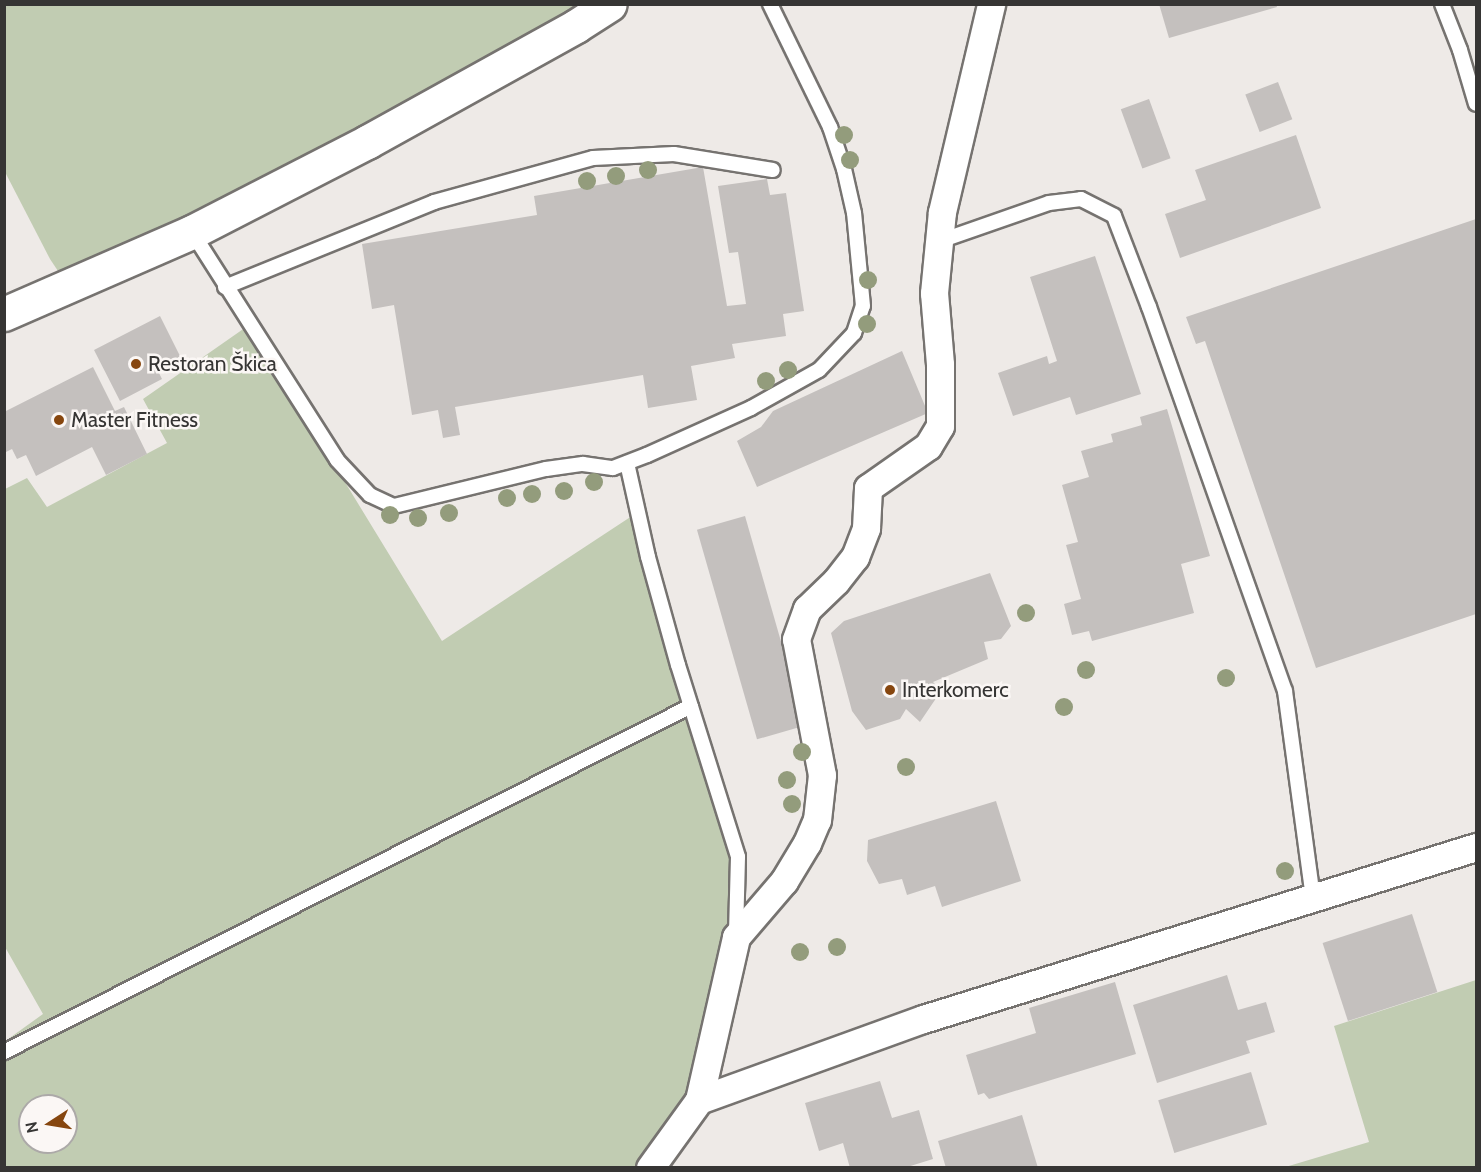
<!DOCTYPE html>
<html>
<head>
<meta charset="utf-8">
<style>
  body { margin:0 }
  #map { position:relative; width:1481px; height:1172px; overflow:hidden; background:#eeeae7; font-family:Cabin,sans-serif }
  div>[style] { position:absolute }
  .green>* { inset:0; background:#c1ccb2 }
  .building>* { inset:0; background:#c4c0be; transform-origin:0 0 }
  .roads { filter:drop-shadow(2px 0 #767370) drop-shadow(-2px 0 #767370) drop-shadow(0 2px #767370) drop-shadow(0 -2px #767370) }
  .lane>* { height:14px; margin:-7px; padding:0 7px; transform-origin:7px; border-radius:7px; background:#fff }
  .street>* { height:27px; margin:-13.5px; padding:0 13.5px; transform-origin:13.5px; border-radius:13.5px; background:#fff }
  .secondary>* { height:33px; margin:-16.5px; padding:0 16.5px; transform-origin:16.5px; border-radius:16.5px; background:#fff }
  .trees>* { width:18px; height:18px; margin:-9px; border-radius:50%; background:#939c7c }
  .dots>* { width:16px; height:16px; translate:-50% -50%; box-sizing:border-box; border:3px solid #fbf7f5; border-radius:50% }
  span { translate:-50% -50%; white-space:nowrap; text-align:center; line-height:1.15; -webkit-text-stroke:5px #fbf7f5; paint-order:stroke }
  .poi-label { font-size:21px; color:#363534 }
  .left { translate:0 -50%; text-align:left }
  .frame { position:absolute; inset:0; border:6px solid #363534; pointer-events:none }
  .north { position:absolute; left:18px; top:1094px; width:60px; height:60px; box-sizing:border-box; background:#fbf7f5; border:2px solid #aca9a8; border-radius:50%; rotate:258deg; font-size:16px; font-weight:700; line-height:24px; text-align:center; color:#363534 }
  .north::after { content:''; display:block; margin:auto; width:21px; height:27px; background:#86460f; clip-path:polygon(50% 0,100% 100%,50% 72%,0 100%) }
</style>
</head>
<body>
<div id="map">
  <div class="green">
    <i style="clip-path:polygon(4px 5px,610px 5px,68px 286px,50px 259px,5px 172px)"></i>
    <i style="clip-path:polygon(evenodd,249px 325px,442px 641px,638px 512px,738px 857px,736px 937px,699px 1100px,650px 1167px,5px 1167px,4px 1042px,43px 1014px,5px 947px,5px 489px,27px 478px,47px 507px,167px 443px,143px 399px,249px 325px,30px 1106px,66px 1106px,66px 1142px,30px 1142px,30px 1106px)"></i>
    <i style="clip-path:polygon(1476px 980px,1476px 1167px,1282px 1168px,1369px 1142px,1334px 1026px)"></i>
  </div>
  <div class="building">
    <i style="clip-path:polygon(1159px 4px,1276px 4px,1277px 7px,1169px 38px)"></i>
    <i style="left:1278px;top:82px;width:40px;height:35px;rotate:69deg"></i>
    <i style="left:1149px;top:99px;width:63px;height:30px;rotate:70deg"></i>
    <i style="clip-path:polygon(1296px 135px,1321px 208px,1180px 258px,1165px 214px,1206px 200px,1195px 170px)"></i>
    <i style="clip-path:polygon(703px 167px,727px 306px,746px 304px,738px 252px,729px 253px,718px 186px,767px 179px,770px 195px,786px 193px,804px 311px,783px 314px,786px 336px,732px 344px,735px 358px,691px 366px,697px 400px,648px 408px,643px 375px,455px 407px,460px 435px,443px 438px,438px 410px,412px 415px,394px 305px,372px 309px,362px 244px,537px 215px,534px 196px)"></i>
    <i style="clip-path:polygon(1476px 219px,1476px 614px,1316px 668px,1205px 341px,1196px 344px,1186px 317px)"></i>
    <i style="clip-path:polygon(1095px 256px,1141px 394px,1076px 415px,1070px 397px,1013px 416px,998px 373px,1047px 356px,1049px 364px,1057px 361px,1030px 277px)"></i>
    <i style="clip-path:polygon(160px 316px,180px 356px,159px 373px,162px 379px,120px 401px,94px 350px)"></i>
    <i style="clip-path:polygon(902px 351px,928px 413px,757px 487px,737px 441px,761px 427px,773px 411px)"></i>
    <i style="clip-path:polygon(93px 367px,115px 411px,124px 407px,147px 454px,106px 475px,92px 447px,36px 476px,26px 455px,17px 459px,12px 449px,4px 453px,4px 412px)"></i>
    <i style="clip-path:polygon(1167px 409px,1210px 556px,1181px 564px,1194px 613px,1092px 641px,1089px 631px,1072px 635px,1064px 604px,1081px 599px,1066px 545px,1078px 542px,1062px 485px,1089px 477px,1081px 451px,1113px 442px,1111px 434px,1142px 425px,1140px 417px)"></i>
    <i style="left:745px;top:516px;width:218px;height:50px;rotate:74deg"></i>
    <i style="clip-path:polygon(990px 573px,1011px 626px,1001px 639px,984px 642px,988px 659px,933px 682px,941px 691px,920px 722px,906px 709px,900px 719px,866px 730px,852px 711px,831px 633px,844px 621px)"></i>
    <i style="clip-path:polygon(996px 801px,1021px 881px,942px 907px,935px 886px,907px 895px,902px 879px,879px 884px,867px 861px,868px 840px)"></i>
    <i style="left:1412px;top:914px;width:82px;height:94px;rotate:72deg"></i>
    <i style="clip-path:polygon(1227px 975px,1238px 1010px,1266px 1002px,1275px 1032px,1246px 1041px,1250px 1053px,1157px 1083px,1133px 1005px)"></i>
    <i style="clip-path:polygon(1115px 982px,1136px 1054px,989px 1099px,984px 1093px,978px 1095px,966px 1055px,1036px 1033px,1029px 1008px)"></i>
    <i style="left:1251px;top:1072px;width:55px;height:97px;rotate:73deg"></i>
    <i style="clip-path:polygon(880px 1081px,892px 1118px,919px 1110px,933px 1159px,904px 1168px,850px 1168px,843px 1143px,819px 1151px,805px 1103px)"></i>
    <i style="clip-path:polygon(1022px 1115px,1038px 1168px,946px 1168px,938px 1141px)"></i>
  </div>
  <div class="roads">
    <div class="lane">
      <i style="left:1442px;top:4px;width:49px;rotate:68.6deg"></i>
      <i style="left:1460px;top:50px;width:56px;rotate:73.5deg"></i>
      <i style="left:192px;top:232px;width:270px;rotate:57.5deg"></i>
      <i style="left:337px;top:460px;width:48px;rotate:46.7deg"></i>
      <i style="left:370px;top:495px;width:26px;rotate:25deg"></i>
      <i style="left:394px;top:506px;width:156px;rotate:-13.7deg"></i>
      <i style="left:546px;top:469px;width:37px;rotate:-8deg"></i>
      <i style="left:583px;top:464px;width:30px;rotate:8deg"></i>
      <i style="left:613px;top:468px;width:36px;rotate:-21deg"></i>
      <i style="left:647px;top:455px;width:114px;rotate:-24.3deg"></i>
      <i style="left:751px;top:408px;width:78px;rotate:-29.2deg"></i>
      <i style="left:819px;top:370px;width:51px;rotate:-46.6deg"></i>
      <i style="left:854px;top:333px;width:28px;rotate:-72deg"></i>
      <i style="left:863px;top:306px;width:93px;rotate:-95.5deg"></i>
      <i style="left:854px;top:213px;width:45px;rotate:-102.8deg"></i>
      <i style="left:844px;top:169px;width:44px;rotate:-108.4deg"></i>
      <i style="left:830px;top:127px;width:137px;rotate:-116deg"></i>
      <i style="left:940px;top:241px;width:115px;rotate:-19.2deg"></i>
      <i style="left:1049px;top:203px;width:32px;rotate:-7deg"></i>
      <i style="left:1081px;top:199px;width:37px;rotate:27deg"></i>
      <i style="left:1114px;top:216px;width:97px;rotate:69deg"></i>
      <i style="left:1149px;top:307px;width:407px;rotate:70.5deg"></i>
      <i style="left:1285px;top:691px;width:210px;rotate:82.3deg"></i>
      <i style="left:225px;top:287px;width:226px;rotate:-22.1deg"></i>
      <i style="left:434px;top:202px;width:165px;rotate:-15.5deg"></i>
      <i style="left:593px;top:158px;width:81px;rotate:-2.8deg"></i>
      <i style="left:674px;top:154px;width:100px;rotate:9.2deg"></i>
      <i style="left:627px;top:463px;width:96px;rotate:77.4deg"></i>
      <i style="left:648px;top:557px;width:112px;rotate:74.5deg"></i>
      <i style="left:678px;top:665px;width:201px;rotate:72.6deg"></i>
      <i style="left:738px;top:857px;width:75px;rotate:91.5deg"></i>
      <i style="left:4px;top:1052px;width:769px;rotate:-26.73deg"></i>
    </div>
    <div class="street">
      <i style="left:699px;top:1100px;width:238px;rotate:-19.9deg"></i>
      <i style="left:923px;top:1019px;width:579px;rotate:-17.28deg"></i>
      <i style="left:650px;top:1168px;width:84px;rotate:-54.2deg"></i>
      <i style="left:699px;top:1100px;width:167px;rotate:-77.2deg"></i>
      <i style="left:736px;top:937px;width:74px;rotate:-49.4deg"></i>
      <i style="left:784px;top:881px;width:44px;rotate:-58.8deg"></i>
      <i style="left:807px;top:843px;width:25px;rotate:-67deg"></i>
      <i style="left:817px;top:820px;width:45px;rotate:-83.7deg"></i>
      <i style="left:822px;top:775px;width:138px;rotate:-100.8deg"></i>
      <i style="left:796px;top:639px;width:32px;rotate:-70deg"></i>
      <i style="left:807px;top:609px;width:40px;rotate:-44deg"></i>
      <i style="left:836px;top:581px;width:31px;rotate:-52deg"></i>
      <i style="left:855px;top:557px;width:31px;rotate:-69deg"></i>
      <i style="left:866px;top:528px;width:40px;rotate:-87.1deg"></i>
      <i style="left:868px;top:488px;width:73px;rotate:-35deg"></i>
      <i style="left:928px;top:446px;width:23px;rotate:-59deg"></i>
      <i style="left:940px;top:426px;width:62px;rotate:-90deg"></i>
      <i style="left:940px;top:364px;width:71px;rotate:-94.8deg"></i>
      <i style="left:934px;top:293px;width:81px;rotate:-84.4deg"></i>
      <i style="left:942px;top:212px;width:214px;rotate:-76.7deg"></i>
    </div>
    <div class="secondary">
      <i style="left:4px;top:314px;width:205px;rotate:-23.6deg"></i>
      <i style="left:192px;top:232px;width:197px;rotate:-27.2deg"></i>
      <i style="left:367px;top:142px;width:239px;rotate:-29deg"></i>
      <i style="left:576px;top:26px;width:40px;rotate:-32.9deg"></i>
    </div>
  </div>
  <div class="trees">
    <i style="left:844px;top:135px"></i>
    <i style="left:850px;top:160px"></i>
    <i style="left:648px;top:170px"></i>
    <i style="left:616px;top:176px"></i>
    <i style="left:587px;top:181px"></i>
    <i style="left:868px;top:280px"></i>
    <i style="left:867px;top:324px"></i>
    <i style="left:788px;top:370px"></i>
    <i style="left:766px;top:381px"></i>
    <i style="left:594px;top:482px"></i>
    <i style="left:564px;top:491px"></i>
    <i style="left:532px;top:494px"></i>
    <i style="left:507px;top:498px"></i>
    <i style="left:449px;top:513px"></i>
    <i style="left:390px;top:515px"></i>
    <i style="left:418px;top:518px"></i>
    <i style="left:1026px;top:613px"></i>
    <i style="left:1086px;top:670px"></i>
    <i style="left:1226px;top:678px"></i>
    <i style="left:1064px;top:707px"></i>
    <i style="left:802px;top:752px"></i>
    <i style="left:906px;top:767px"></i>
    <i style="left:787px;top:780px"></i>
    <i style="left:792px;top:804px"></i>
    <i style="left:1285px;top:871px"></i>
    <i style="left:837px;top:947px"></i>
    <i style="left:800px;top:952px"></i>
  </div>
  <div class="dots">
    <i style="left:136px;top:364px;background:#86460f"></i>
    <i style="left:59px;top:420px;background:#86460f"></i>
    <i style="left:890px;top:690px;background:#86460f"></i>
  </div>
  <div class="poi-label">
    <span class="left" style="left:148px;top:364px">Restoran Škica</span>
    <span class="left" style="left:71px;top:420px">Master Fitness</span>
    <span class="left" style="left:902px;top:690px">Interkomerc</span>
  </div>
  <div class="frame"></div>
  <div class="north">N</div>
</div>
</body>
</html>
